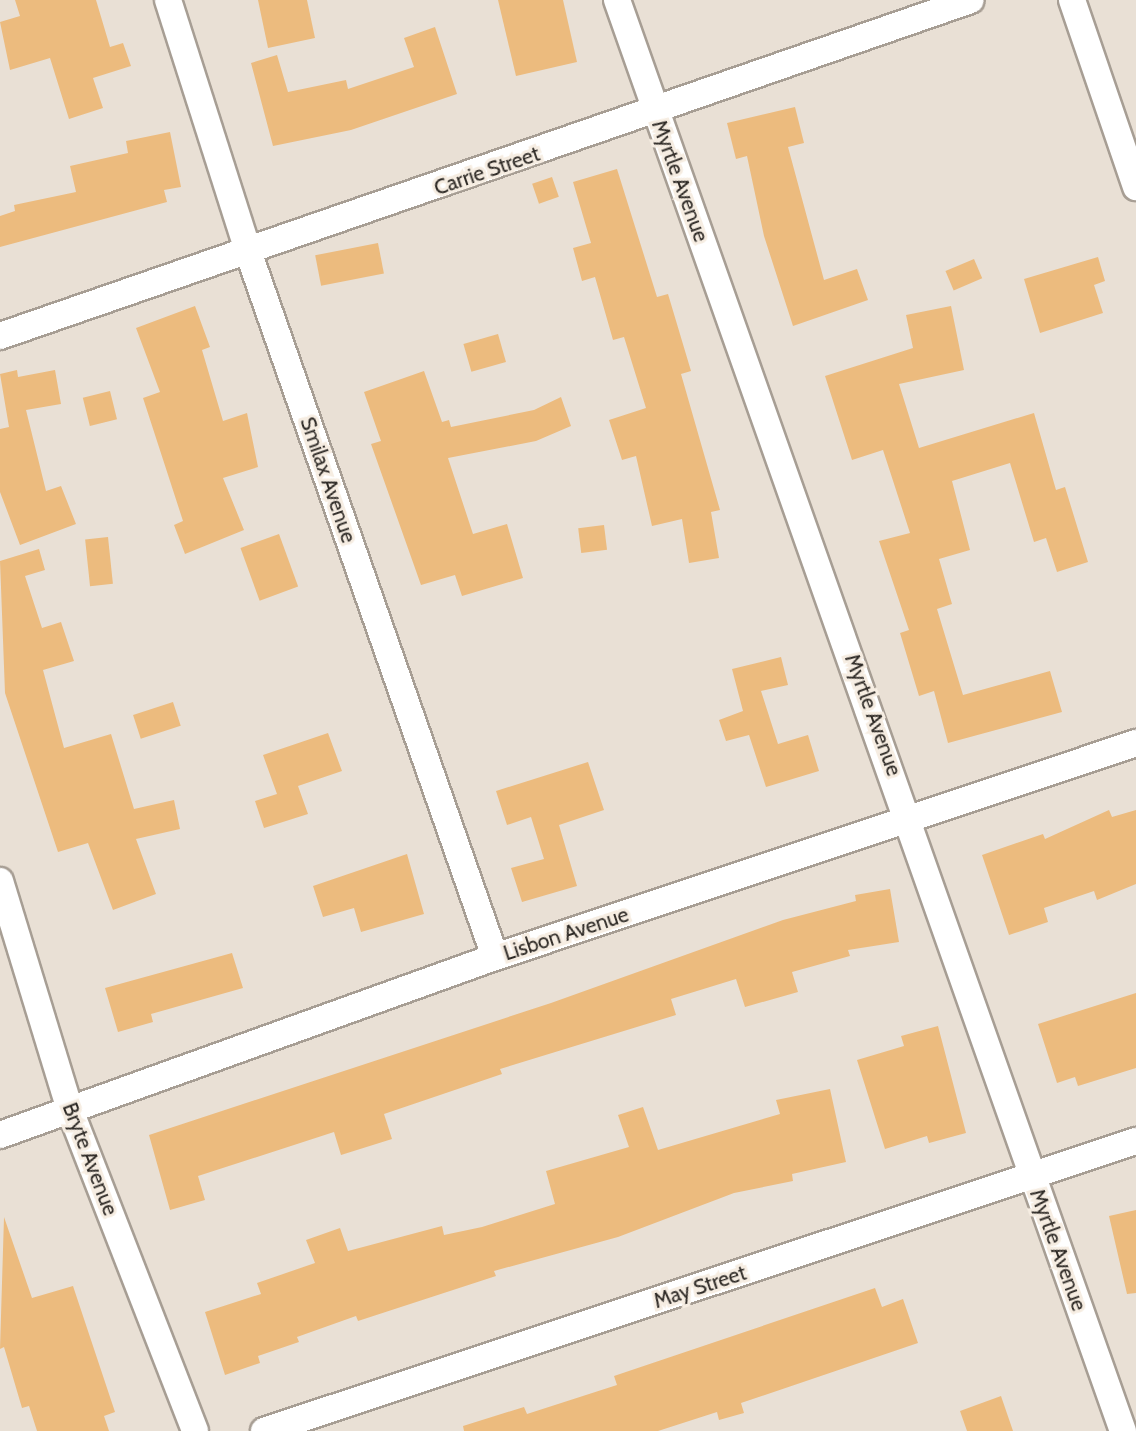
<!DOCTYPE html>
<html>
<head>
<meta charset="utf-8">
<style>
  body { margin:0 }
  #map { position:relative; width:1136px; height:1431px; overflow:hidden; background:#e9e0d5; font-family:Cabin,sans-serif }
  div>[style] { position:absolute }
  .building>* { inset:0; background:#ecbb7e; transform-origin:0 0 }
  .roads { filter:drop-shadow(2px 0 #a79e94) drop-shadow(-2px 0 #a79e94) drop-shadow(0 2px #a79e94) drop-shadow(0 -2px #a79e94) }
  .minor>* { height:26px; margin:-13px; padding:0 13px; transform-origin:13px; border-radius:13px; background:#fff }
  span { translate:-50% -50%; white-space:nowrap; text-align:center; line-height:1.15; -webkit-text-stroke:6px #f6ede2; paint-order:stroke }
  .street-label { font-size:21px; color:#2e2a26 }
</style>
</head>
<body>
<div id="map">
  <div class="building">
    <i style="clip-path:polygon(15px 0,96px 0,110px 47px,123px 43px,131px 66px,93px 78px,103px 108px,69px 119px,50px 58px,10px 70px,0 22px,20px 16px)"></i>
    <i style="clip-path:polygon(258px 0,307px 0,315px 38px,268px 48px)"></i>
    <i style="clip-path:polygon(498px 0,563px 0,577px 62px,516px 76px)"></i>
    <i style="clip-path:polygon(435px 27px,457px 94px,351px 130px,273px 146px,251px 63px,277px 55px,288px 92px,346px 80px,348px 89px,414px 67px,404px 38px)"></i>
    <i style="clip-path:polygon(795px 107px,804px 143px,788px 147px,824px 280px,857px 269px,868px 300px,793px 326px,764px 236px,747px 156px,736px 159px,727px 123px)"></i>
    <i style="clip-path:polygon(170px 132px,181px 187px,164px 190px,167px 202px,0 247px,0 216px,15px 211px,14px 205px,76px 192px,70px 166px,128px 153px,126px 141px)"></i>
    <i style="clip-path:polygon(617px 169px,657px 297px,668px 294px,691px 371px,681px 374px,720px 510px,711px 512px,719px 558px,689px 563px,682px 519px,652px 526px,636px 456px,622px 460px,609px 420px,646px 408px,624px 337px,613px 340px,595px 277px,582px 281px,573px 248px,591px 243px,573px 182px)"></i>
    <i style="left:552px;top:177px;width:21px;height:21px;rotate:71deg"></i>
    <i style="left:378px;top:243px;width:31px;height:64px;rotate:79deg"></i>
    <i style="clip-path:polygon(1098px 257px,1105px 281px,1094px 285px,1103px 313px,1040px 333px,1024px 279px)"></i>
    <i style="left:974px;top:259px;width:21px;height:31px;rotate:67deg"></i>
    <i style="clip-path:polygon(195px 306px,210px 347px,202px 350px,223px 421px,247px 413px,258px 467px,223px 478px,244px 530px,185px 554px,174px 525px,183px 521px,143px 398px,160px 392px,136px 328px)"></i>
    <i style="clip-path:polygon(951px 306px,964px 370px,899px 384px,919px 448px,1034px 413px,1056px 490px,1065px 487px,1088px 562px,1057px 572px,1046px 538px,1034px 542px,1010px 463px,952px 481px,970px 550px,939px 559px,952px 604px,937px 609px,963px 695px,1050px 671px,1062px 712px,948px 743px,934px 691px,919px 696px,900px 633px,909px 630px,879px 541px,910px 533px,883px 450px,852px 460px,825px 376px,913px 348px,906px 315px)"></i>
    <i style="left:498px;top:334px;width:29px;height:36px;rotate:74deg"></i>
    <i style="clip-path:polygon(17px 370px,18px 377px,55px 370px,61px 404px,26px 410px,46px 491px,61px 486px,76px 524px,20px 545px,0 492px,0 429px,9px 427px,0 374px)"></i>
    <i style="clip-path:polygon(424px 371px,442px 422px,449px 420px,451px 427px,534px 410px,561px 397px,571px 426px,536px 441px,448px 458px,473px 534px,507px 524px,523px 578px,462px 596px,455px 575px,421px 585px,371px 444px,381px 441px,364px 392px)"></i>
    <i style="left:110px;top:391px;width:29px;height:28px;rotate:76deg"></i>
    <i style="left:604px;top:525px;width:25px;height:26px;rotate:83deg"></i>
    <i style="left:279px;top:534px;width:56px;height:41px;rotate:70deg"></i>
    <i style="left:108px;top:537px;width:47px;height:23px;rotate:84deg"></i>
    <i style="clip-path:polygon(39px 549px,45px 570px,25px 576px,42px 628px,61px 622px,74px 661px,43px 670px,64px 748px,111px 734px,134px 809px,174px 800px,180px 829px,136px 839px,156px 894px,113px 910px,88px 843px,58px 852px,5px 693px,0 561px)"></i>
    <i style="clip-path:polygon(781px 657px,788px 685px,761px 691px,778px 744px,808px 735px,819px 771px,766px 787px,749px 735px,726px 741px,719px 720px,743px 711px,732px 669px)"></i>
    <i style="left:173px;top:702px;width:25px;height:42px;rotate:72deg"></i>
    <i style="clip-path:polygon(328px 733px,342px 771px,298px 786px,308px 814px,264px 828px,255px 801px,277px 794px,263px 755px)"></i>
    <i style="clip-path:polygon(588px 762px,604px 810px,559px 825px,577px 886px,522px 902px,511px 868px,544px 859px,531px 817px,507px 825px,496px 791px)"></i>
    <i style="clip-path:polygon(1109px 810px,1112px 817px,1136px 810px,1136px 884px,1097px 900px,1094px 891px,1044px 908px,1048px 922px,1009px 935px,982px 855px,1043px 834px,1045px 839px)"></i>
    <i style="clip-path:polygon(407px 854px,424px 914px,361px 932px,354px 908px,323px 917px,313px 886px)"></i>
    <i style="clip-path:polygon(890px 889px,899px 942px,848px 950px,850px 956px,792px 972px,798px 992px,745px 1007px,736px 979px,671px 999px,676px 1015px,500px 1069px,502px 1074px,384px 1114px,392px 1139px,341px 1155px,334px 1132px,198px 1176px,205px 1200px,170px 1210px,149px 1135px,551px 1003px,783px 920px,856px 901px,855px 895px)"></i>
    <i style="clip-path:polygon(232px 953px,243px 988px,151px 1014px,153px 1022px,118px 1032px,105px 988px)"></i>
    <i style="clip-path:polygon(1136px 993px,1136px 1068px,1078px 1086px,1075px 1077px,1057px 1083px,1038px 1024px)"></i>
    <i style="clip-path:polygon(938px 1026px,966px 1133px,929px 1143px,927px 1136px,885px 1149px,857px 1060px,904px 1046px,901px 1036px)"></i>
    <i style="clip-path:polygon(830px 1089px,846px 1162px,792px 1174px,793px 1181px,734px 1193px,618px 1237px,494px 1271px,496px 1276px,358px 1321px,356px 1316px,297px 1337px,299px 1342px,258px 1356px,260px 1363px,225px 1375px,205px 1312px,261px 1294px,257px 1283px,315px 1263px,306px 1240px,340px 1228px,348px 1251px,442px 1226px,444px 1235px,482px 1227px,555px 1204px,546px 1171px,629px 1147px,618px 1115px,643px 1107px,658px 1150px,780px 1114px,776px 1100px)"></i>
    <i style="clip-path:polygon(1136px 1210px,1136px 1293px,1127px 1294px,1109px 1216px)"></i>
    <i style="clip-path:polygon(4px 1217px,32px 1298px,73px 1286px,115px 1412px,104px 1416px,109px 1431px,37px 1431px,29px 1406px,22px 1408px,4px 1347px,0 1349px)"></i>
    <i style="clip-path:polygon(875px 1288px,882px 1307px,903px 1299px,918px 1343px,741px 1403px,744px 1413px,719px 1420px,717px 1412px,658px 1431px,464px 1431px,463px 1426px,524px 1407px,527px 1414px,617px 1385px,614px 1376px)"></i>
    <i style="clip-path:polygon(1001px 1396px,1013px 1431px,967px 1431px,960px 1411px)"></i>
  </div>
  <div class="roads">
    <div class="minor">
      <i style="left:168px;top:0;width:267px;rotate:72.3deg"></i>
      <i style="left:249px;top:254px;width:745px;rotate:70.71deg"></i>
      <i style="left:617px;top:0;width:1518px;rotate:70.53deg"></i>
      <i style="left:1072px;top:0;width:198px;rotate:71.1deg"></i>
      <i style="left:0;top:336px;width:1027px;rotate:-19.09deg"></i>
      <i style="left:0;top:881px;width:239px;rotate:73deg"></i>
      <i style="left:70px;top:1110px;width:344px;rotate:68.7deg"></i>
      <i style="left:0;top:1135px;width:526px;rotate:-19.78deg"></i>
      <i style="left:495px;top:957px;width:676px;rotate:-18.46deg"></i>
      <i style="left:264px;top:1431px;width:919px;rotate:-18.4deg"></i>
    </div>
  </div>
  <div class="street-label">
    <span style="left:487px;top:171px;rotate:-19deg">Carrie Street</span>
    <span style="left:680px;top:181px;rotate:70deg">Myrtle Avenue</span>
    <span style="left:328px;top:480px;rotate:71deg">Smilax Avenue</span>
    <span style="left:873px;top:715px;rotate:70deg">Myrtle Avenue</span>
    <span style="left:566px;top:934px;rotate:-18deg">Lisbon Avenue</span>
    <span style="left:90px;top:1159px;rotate:69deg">Bryte Avenue</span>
    <span style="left:1058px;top:1250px;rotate:70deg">Myrtle Avenue</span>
    <span style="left:700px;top:1287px;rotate:-18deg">May Street</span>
  </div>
</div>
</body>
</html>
